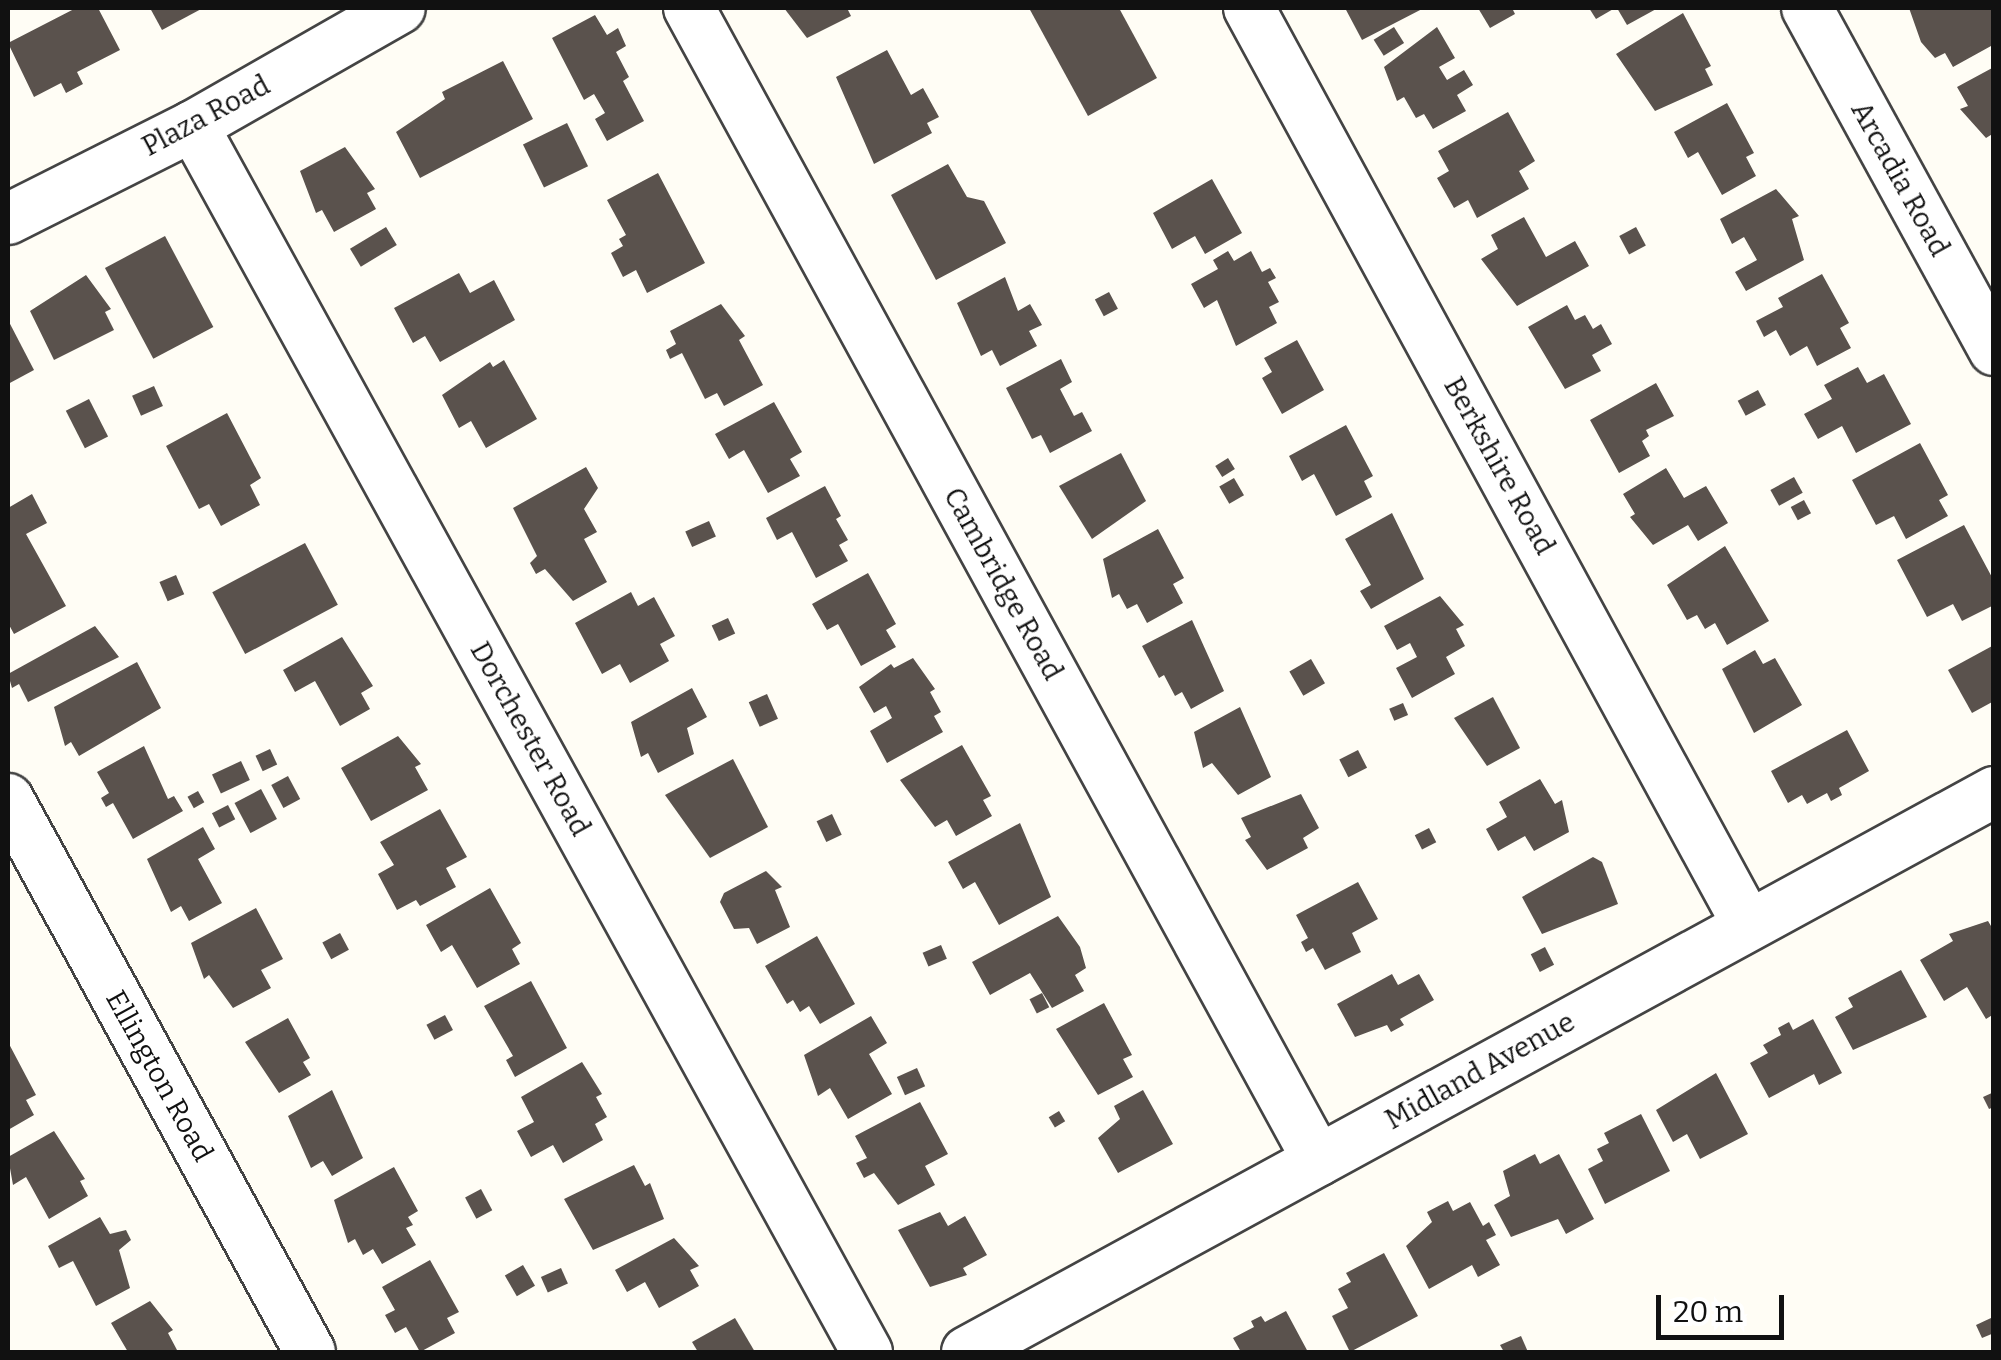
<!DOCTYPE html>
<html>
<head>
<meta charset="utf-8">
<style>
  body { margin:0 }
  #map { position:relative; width:2001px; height:1360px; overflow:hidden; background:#fffdf5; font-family:Bitter,serif }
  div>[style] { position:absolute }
  .building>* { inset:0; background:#5a524d; transform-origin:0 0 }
  .roads { filter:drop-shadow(2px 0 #444) drop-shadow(-2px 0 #444) drop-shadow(0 2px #444) drop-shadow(0 -2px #444) }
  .minor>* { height:50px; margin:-25px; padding:0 25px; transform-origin:25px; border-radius:25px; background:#fff }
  span { translate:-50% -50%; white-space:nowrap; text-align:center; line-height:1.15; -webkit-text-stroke:10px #fff; paint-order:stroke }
  .street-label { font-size:28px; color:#111 }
  .frame { position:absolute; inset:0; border:10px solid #111; pointer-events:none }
  .scale { position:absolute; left:1656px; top:1295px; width:128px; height:45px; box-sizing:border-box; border:5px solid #111; border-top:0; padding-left:12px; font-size:30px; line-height:35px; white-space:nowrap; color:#111; -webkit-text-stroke:8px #fff; paint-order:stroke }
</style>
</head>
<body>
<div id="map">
  <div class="building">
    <i style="clip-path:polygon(76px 8px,98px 8px,120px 50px,77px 72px,83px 84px,66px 93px,61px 83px,34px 97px,8px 43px)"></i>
    <i style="clip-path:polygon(150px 8px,203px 8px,162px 30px)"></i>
    <i style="clip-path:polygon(784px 8px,847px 8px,851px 16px,807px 38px)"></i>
    <i style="clip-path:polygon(1029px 8px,1119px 8px,1157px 78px,1088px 116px)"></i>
    <i style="clip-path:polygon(1345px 8px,1424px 8px,1362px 40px)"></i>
    <i style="clip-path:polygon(1478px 8px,1512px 8px,1515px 14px,1490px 28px)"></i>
    <i style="clip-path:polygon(1589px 8px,1615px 8px,1596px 19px)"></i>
    <i style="clip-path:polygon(1617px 8px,1658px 8px,1627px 25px)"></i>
    <i style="clip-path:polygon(1909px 8px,1994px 8px,1991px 46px,1953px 67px,1945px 53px,1935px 58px,1921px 42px)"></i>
    <i style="clip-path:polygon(1683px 13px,1711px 66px,1705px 69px,1713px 85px,1655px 111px,1616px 54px)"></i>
    <i style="clip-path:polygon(595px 15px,607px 35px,618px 28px,626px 46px,616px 52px,629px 77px,623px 81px,644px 121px,607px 141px,595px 119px,605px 113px,594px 94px,584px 100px,552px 38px)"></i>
    <i style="left:1394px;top:27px;width:19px;height:24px;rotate:58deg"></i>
    <i style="clip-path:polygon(1437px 27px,1455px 58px,1439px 67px,1447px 80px,1464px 70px,1473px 85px,1457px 95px,1466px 111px,1433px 129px,1424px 114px,1416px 118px,1404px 97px,1397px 101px,1384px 67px)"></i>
    <i style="clip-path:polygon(887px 50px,911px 95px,923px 88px,939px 117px,927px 123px,932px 133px,874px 164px,836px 77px)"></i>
    <i style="clip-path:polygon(503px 61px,533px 119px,420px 178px,396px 132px,445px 99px,442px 92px)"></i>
    <i style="clip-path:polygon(1994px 67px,1994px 133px,1986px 138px,1960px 109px,1968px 106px,1957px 87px)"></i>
    <i style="clip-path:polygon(1727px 103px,1754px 153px,1746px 157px,1756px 176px,1722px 195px,1698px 152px,1688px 158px,1674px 132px)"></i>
    <i style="clip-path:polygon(1508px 112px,1535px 161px,1519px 171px,1529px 189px,1477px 218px,1468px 200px,1454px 208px,1437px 178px,1449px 171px,1438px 151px)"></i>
    <i style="left:567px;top:123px;width:48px;height:49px;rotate:64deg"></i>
    <i style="clip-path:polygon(345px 147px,375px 189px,367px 193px,376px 209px,334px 232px,322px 210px,316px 213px,300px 171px)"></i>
    <i style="clip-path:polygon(948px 164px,967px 197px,984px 201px,1006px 243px,936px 280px,891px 195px)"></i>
    <i style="clip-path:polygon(658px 173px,705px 263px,647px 293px,636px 270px,623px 277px,611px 253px,623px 246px,619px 239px,626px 235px,607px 200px)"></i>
    <i style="clip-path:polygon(1212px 179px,1242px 233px,1205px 254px,1195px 236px,1172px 249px,1153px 213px)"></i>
    <i style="clip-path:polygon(1776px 189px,1799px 216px,1792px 219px,1804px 260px,1746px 291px,1735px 272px,1757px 260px,1744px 237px,1732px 244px,1720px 219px)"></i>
    <i style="clip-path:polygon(1524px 217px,1546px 257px,1575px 241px,1589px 266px,1517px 306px,1481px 259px,1498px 249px,1491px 235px)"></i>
    <i style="left:386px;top:227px;width:21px;height:42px;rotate:59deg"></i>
    <i style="left:1636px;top:227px;width:21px;height:19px;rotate:62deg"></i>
    <i style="left:165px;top:236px;width:103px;height:68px;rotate:62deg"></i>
    <i style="clip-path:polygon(1228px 251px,1234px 261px,1251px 251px,1262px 272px,1270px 268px,1276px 278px,1268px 282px,1279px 302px,1269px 307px,1277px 323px,1236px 346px,1217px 300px,1204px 308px,1191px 284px,1218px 269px,1213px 260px)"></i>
    <i style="clip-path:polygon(459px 273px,470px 293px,494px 280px,515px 320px,440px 362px,425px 336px,413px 343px,394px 308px)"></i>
    <i style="clip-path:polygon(1822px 274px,1849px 323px,1840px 328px,1851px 348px,1817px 366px,1807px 346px,1790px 356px,1776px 330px,1764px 337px,1756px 321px,1783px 307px,1778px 298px)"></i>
    <i style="clip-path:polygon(86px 275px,111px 309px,105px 312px,114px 330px,54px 360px,30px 311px)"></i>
    <i style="clip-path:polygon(1005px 277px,1018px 311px,1030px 304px,1042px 325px,1029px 331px,1037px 346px,1000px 366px,992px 350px,981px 356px,957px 303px)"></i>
    <i style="left:1109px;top:292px;width:19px;height:16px;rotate:62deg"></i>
    <i style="clip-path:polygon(721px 304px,745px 336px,739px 340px,763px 385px,724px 406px,717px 393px,705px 399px,682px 353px,670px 359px,666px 350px,676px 344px,670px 331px)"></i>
    <i style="clip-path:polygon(1567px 305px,1575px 320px,1585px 315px,1593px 329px,1601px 324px,1612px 344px,1592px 355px,1601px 371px,1565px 389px,1528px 327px)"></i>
    <i style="clip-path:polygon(8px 320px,34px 370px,8px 384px)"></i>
    <i style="clip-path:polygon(1297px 340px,1324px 390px,1282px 414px,1262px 378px,1272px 372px,1264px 358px)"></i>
    <i style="clip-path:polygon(1061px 359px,1072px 382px,1060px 389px,1074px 416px,1082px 412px,1092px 431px,1050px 453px,1041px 435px,1032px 439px,1006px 388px)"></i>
    <i style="clip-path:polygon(504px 360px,537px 419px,486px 448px,471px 421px,459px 428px,442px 395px,490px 362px,493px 367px)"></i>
    <i style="clip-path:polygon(1858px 367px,1867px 383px,1884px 374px,1911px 424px,1856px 453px,1842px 426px,1818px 439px,1804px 414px,1832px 399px,1824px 385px)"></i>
    <i style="clip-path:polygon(1656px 383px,1674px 416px,1646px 430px,1649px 436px,1642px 441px,1650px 456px,1619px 473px,1590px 420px)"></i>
    <i style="left:154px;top:386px;width:22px;height:24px;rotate:66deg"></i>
    <i style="left:1758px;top:390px;width:17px;height:23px;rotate:62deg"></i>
    <i style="left:89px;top:399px;width:42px;height:26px;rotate:63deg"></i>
    <i style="clip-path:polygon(774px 402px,802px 452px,790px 459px,800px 476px,768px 493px,744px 450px,729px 459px,715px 434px)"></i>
    <i style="clip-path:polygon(227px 413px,261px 478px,250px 485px,260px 505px,221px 526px,209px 504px,199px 509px,166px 446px)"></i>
    <i style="clip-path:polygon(1346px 425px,1373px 476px,1364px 481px,1372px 497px,1336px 516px,1314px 474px,1302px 481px,1289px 456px)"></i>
    <i style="clip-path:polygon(1920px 443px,1948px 495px,1939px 500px,1948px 516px,1906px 539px,1894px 516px,1876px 525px,1852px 480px)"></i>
    <i style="clip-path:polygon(1121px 453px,1146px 501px,1092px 539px,1059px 486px)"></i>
    <i style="left:1228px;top:458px;width:13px;height:15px;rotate:58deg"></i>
    <i style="clip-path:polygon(586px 467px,598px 488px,584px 509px,597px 532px,584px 539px,607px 582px,573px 601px,545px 569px,536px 574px,530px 563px,537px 556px,513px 508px)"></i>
    <i style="clip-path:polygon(1666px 468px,1684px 498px,1706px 486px,1728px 523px,1698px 541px,1688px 525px,1653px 545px,1630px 517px,1635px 514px,1623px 494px)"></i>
    <i style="left:1794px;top:477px;width:18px;height:27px;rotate:61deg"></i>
    <i style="left:1234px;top:478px;width:20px;height:17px;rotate:60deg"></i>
    <i style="clip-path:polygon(825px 486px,841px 516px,836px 519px,848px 540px,839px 545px,848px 561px,816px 578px,792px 532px,777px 540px,766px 518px)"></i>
    <i style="clip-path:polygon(32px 494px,47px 523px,26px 534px,66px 606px,14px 634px,8px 623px,8px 508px)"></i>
    <i style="left:1804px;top:500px;width:15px;height:15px;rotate:62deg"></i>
    <i style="clip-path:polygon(1392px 513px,1424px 579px,1371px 609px,1360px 591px,1371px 585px,1345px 539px)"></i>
    <i style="left:709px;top:521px;width:17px;height:26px;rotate:66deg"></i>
    <i style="clip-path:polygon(1964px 525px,1994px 581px,1994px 605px,1962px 621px,1953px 604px,1927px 617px,1897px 560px)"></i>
    <i style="clip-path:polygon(1158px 529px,1184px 578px,1173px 584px,1183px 603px,1147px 623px,1137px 604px,1127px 609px,1119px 594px,1112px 598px,1103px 559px)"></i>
    <i style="left:305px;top:543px;width:70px;height:105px;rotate:62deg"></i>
    <i style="clip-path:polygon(1725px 546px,1769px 621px,1727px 645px,1715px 623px,1705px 629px,1697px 615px,1687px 620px,1667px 585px)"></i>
    <i style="clip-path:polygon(868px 573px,896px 624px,886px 630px,896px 647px,861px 666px,838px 624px,827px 630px,812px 604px)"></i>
    <i style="left:176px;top:575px;width:21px;height:18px;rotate:67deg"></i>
    <i style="clip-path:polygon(631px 592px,638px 606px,654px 597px,675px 636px,660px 644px,669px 661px,630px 683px,620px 664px,602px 674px,575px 623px)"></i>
    <i style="clip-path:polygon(1440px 596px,1464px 625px,1456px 629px,1465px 646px,1446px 657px,1455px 674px,1412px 698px,1396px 668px,1417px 657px,1410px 643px,1397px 650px,1384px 626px)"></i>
    <i style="left:728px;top:618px;width:17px;height:18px;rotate:65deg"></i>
    <i style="clip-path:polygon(1192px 620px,1224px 691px,1191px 709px,1182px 692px,1175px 696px,1164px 675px,1159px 678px,1142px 646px)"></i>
    <i style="clip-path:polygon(95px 626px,119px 657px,28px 702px,19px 684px,12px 688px,8px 674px)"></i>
    <i style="clip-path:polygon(342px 637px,373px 686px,361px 693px,370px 709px,340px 726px,315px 681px,295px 692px,283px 670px)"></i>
    <i style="clip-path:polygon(1994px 645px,1994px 701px,1972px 713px,1948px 670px)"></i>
    <i style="clip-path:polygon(1755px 650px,1763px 664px,1775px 658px,1802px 705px,1754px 733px,1722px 669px)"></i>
    <i style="clip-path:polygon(913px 658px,935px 689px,930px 692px,941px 712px,934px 716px,943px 732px,887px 763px,870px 731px,892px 718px,886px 706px,874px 713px,859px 687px,891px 664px,894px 668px)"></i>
    <i style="left:1311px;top:659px;width:28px;height:25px;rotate:60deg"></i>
    <i style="clip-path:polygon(137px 662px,161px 708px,79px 756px,71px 742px,65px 746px,54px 707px)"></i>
    <i style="clip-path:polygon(692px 688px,707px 717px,687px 728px,694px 754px,658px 773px,648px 753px,641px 757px,631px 722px)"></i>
    <i style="left:767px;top:694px;width:27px;height:20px;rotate:66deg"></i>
    <i style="clip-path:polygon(1493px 697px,1520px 748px,1487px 766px,1454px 718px)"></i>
    <i style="left:1403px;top:703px;width:13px;height:15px;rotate:67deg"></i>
    <i style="clip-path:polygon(1240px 707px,1271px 777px,1238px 795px,1212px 763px,1203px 768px,1194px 732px)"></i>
    <i style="clip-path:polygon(1847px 730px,1869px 771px,1839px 788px,1842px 795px,1831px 801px,1827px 793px,1807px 804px,1802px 795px,1788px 803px,1771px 771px)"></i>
    <i style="clip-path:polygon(398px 736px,421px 764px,415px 767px,428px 790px,371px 821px,341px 768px)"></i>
    <i style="clip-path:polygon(962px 745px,991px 796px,983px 800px,992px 816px,956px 836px,947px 820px,935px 827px,900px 780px)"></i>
    <i style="clip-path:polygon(144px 746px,168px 799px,174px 796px,183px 811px,133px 839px,113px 803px,106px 807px,101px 798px,109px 793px,97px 772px)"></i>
    <i style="left:270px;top:749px;width:17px;height:16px;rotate:65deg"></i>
    <i style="left:1358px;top:750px;width:20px;height:21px;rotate:63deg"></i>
    <i style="clip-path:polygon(733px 759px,768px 827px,710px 858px,665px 795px)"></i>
    <i style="left:241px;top:761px;width:21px;height:32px;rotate:65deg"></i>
    <i style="left:288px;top:776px;width:26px;height:19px;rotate:62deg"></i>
    <i style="clip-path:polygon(1540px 779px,1555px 804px,1562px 800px,1569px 832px,1534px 851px,1525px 836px,1498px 851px,1486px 829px,1507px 817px,1499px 802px)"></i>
    <i style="left:261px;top:789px;width:34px;height:30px;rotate:62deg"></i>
    <i style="left:198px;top:791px;width:13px;height:12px;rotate:61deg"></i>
    <i style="clip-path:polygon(1301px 794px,1319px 828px,1303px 838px,1308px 848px,1267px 870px,1245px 840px,1251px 837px,1241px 818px)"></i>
    <i style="left:228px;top:805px;width:16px;height:18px;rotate:63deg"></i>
    <i style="clip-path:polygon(440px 809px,467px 857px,446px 868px,456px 887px,420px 906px,416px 900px,397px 910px,378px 874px,394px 865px,380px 842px)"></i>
    <i style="left:832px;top:814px;width:23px;height:17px;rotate:65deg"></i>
    <i style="clip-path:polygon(1020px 823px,1051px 897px,999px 925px,975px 882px,963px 889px,948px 862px)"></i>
    <i style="clip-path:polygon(203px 827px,215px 849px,198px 859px,222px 903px,189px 921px,181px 906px,171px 912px,147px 859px)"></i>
    <i style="left:1429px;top:828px;width:16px;height:16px;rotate:63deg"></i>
    <i style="clip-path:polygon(1593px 857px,1602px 862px,1618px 904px,1542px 934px,1522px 897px)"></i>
    <i style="clip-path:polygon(766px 871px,782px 887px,775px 890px,790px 927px,757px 944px,749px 928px,734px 929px,720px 902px,724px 893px)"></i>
    <i style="clip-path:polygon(1358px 882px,1378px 919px,1352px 933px,1361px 952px,1325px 970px,1313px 948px,1306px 952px,1301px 942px,1308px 938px,1296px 915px)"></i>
    <i style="clip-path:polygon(490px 888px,521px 943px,512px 949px,520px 964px,477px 988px,452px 945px,441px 952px,426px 925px)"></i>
    <i style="clip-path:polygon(256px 908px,283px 959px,261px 970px,271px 988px,233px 1008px,209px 975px,204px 979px,191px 943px)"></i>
    <i style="clip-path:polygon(1058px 916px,1080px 947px,1086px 968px,1075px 975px,1084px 991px,1052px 1008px,1030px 973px,990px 995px,972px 962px)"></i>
    <i style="clip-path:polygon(1988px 921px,1994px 931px,1994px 1014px,1986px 1019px,1967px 987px,1944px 1001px,1920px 960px,1953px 941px,1949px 934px)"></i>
    <i style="left:340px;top:933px;width:19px;height:20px;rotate:62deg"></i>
    <i style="clip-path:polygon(817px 936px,855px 1004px,820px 1024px,809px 1006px,800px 1012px,793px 1000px,787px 1004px,765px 966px)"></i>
    <i style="left:941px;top:945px;width:15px;height:20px;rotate:67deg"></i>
    <i style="left:1545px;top:947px;width:20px;height:16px;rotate:63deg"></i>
    <i style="clip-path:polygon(1901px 970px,1927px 1017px,1853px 1050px,1835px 1017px,1853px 1007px,1848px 998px)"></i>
    <i style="clip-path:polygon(1392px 974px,1398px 985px,1419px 974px,1434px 1000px,1400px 1019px,1404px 1025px,1391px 1032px,1387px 1025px,1355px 1037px,1337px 1004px)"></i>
    <i style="clip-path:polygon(531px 981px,567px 1048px,515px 1077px,506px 1060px,513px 1056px,484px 1006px)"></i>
    <i style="left:1042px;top:993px;width:16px;height:14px;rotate:63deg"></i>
    <i style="clip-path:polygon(1104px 1003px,1132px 1055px,1123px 1059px,1133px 1077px,1098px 1095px,1056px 1029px)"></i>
    <i style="left:445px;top:1015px;width:17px;height:21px;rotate:62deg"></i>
    <i style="clip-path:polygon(871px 1016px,887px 1043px,869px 1054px,892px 1094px,848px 1119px,830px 1088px,818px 1096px,804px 1055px)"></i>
    <i style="clip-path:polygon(288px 1018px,310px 1058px,303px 1062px,311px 1075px,279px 1093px,245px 1042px)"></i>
    <i style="clip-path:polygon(1813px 1019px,1842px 1073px,1819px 1085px,1814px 1074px,1769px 1098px,1750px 1063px,1768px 1053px,1763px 1045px,1781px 1035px,1778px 1028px,1789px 1022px,1793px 1030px)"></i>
    <i style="clip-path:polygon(8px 1042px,36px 1095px,26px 1100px,34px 1115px,8px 1130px)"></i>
    <i style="clip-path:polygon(582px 1062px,602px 1094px,596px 1097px,607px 1117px,595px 1124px,603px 1140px,563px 1163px,553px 1145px,531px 1157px,517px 1131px,534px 1122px,521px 1097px)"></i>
    <i style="left:917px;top:1068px;width:20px;height:22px;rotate:66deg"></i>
    <i style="clip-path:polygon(1716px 1073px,1748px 1134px,1700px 1159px,1687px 1134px,1673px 1142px,1656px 1110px)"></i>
    <i style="clip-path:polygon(332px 1090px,363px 1158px,332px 1176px,323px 1161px,311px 1168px,288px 1116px)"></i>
    <i style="clip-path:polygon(1143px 1090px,1173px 1144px,1118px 1173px,1098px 1138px,1120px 1119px,1114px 1106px)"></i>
    <i style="clip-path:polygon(1994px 1092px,1994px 1107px,1989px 1109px,1983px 1097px)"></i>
    <i style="clip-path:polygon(920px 1102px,948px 1154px,925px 1166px,935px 1185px,898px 1205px,874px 1173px,864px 1178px,856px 1163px,867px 1158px,855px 1136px)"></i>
    <i style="left:1059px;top:1111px;width:12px;height:12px;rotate:59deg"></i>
    <i style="clip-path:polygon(1641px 1114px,1670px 1171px,1605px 1204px,1588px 1169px,1603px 1161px,1597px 1149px,1609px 1143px,1604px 1133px)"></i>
    <i style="clip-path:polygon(54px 1131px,85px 1179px,80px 1181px,88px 1196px,49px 1219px,26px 1177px,13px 1185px,8px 1157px)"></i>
    <i style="clip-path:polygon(1535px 1154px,1540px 1164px,1559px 1154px,1594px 1219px,1566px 1234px,1558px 1219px,1511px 1237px,1494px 1205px,1510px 1196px,1503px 1171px)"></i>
    <i style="clip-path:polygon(634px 1165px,645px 1186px,650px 1183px,664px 1219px,593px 1250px,564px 1199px)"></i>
    <i style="clip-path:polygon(394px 1167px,418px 1211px,408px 1217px,413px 1225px,406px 1228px,416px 1245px,382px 1264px,373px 1249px,363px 1255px,355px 1239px,348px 1243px,334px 1200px)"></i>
    <i style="left:481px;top:1189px;width:24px;height:18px;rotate:62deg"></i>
    <i style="clip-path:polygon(1448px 1201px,1453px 1211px,1470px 1202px,1483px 1226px,1489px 1222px,1496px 1235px,1486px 1240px,1500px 1265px,1478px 1277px,1472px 1265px,1429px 1289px,1406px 1246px,1432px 1222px,1427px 1212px)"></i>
    <i style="clip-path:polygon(940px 1212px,948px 1226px,965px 1216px,987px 1255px,963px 1268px,967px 1275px,930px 1287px,898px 1230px)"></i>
    <i style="clip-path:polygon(100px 1217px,110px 1234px,126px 1230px,131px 1240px,119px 1250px,130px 1288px,96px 1306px,73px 1261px,59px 1268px,48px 1246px)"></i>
    <i style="clip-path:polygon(674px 1238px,699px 1266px,690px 1270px,699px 1286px,659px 1308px,645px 1282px,627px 1292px,615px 1270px)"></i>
    <i style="clip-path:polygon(1384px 1253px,1418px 1316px,1350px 1352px,1332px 1316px,1348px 1308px,1338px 1289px,1351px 1282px,1346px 1273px)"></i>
    <i style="clip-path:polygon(430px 1260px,459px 1312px,447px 1318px,455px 1333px,420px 1352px,406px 1327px,395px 1333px,385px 1315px,395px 1310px,382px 1287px)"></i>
    <i style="left:523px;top:1265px;width:24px;height:21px;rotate:60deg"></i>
    <i style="left:561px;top:1268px;width:17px;height:22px;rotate:66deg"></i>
    <i style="clip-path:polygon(150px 1301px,173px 1330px,168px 1333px,177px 1350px,172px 1352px,128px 1352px,111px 1323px)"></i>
    <i style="clip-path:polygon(1286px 1311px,1308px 1352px,1241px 1352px,1233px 1338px,1254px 1327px,1251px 1321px,1261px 1316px,1265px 1322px)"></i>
    <i style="clip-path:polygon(735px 1318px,755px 1352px,698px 1352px,692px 1342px)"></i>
    <i style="clip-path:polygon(1991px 1318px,1994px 1333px,1982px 1338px,1976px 1325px)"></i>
    <i style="clip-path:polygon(1521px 1336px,1528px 1352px,1504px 1352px,1500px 1345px)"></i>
  </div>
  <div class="roads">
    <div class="minor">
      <i style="left:689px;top:8px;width:1313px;rotate:61.37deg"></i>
      <i style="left:1249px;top:8px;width:1044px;rotate:61.45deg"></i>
      <i style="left:1807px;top:8px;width:390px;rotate:61.3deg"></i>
      <i style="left:193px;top:126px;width:1399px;rotate:61.2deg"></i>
      <i style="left:8px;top:219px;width:207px;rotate:-26.7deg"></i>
      <i style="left:193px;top:126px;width:238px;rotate:-29.7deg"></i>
      <i style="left:8px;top:799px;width:630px;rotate:61.36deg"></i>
      <i style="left:967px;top:1352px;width:1170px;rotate:-28.6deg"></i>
    </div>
  </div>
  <div class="street-label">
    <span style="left:206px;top:116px;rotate:-28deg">Plaza Road</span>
    <span style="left:1900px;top:179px;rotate:61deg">Arcadia Road</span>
    <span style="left:1499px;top:466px;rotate:61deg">Berkshire Road</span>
    <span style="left:1003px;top:584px;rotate:61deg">Cambridge Road</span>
    <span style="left:530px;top:739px;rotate:61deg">Dorchester Road</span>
    <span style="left:1480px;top:1071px;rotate:-29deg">Midland Avenue</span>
    <span style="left:159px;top:1076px;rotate:61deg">Ellington Road</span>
  </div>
  <div class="frame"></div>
  <div class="scale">20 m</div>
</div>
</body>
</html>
